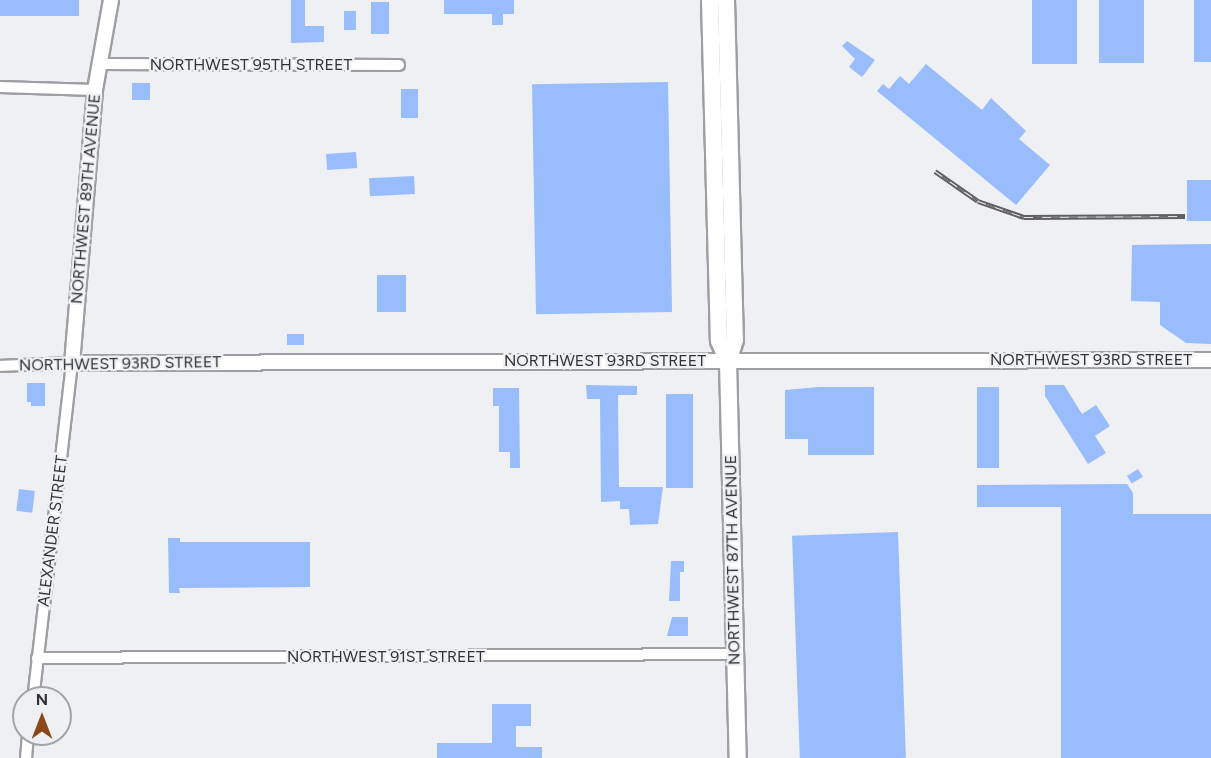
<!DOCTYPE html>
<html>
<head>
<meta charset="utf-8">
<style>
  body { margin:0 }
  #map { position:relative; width:1211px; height:758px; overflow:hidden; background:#eef0f3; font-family:Figtree,sans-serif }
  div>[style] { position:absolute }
  .building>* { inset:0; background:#99bcfc; transform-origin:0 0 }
  .roads { filter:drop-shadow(2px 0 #9e9fa3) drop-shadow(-2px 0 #9e9fa3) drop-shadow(0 2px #9e9fa3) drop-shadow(0 -2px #9e9fa3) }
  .minor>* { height:10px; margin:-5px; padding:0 5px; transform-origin:5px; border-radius:5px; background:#fff }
  .tertiary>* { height:14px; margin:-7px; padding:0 7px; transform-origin:7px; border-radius:7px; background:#fff }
  .secondary>* { height:16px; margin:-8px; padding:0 8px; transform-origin:8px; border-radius:8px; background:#fff }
  .rail>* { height:5px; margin-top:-2.5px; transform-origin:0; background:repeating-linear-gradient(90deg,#eef0f3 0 9px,#5f5f62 0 18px); box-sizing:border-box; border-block:2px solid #5f5f62 }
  span { translate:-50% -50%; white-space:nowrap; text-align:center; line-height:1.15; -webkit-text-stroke:4.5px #eef0f3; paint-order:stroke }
  .street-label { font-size:16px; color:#333335 }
  .north { position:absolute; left:12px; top:686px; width:60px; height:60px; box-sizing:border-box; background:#eef0f3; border:2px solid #a3a4a7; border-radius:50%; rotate:0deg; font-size:16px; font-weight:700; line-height:24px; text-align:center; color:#333335 }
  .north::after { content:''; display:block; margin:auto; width:21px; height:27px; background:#8c4a1a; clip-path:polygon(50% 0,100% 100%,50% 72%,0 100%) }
</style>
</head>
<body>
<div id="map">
  <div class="building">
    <i style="left:0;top:0;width:79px;height:16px"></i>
    <i style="clip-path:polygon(291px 0,305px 0,305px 26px,324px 26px,324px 42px,291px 43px)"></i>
    <i style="clip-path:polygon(444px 0,514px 0,514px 14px,503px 14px,503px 25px,492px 25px,492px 14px,444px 14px)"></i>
    <i style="left:1032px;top:0;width:45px;height:64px"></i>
    <i style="left:1099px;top:0;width:45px;height:63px"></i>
    <i style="left:1194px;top:0;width:17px;height:62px"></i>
    <i style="left:389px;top:2px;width:32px;height:18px;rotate:90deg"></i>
    <i style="left:344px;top:11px;width:12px;height:19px"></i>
    <i style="clip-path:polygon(847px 41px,875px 60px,862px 77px,849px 67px,855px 59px,842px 46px)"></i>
    <i style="clip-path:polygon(926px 64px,982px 110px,991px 98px,1026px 131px,1019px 139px,1050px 165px,1016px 205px,877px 91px,883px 84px,889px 89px,900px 76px,909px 84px)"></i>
    <i style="left:668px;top:82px;width:230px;height:136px;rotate:89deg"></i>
    <i style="left:132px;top:83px;width:18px;height:17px"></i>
    <i style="left:418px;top:89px;width:29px;height:17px;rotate:90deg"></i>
    <i style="left:356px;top:152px;width:16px;height:30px;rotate:86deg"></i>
    <i style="left:414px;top:176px;width:18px;height:45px;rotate:87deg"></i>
    <i style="left:1187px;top:180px;width:24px;height:41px"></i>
    <i style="clip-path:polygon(1211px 244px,1211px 344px,1186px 343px,1160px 325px,1160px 302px,1131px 301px,1132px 245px)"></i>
    <i style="left:377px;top:275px;width:29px;height:37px"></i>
    <i style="left:304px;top:334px;width:11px;height:17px;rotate:90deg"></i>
    <i style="clip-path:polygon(27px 383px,45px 383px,45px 406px,31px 406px,31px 402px,27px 402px)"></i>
    <i style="clip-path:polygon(586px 385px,637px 386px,637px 395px,618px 395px,619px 487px,663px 487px,658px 524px,630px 525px,629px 509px,620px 509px,620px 501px,601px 502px,600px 399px,587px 399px)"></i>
    <i style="clip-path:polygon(1045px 385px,1064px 385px,1082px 414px,1096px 405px,1110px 426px,1095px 436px,1106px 453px,1088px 464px,1045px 396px)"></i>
    <i style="clip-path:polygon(819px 387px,874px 387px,874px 455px,808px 455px,808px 439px,785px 439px,785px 390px)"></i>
    <i style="left:977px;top:387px;width:22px;height:81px"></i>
    <i style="clip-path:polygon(493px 388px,519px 388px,520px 468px,510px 468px,510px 452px,499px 452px,499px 406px,493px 406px)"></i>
    <i style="left:666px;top:394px;width:27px;height:94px"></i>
    <i style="left:1138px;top:469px;width:9px;height:13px;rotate:58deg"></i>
    <i style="clip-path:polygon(1127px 484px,1133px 493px,1133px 514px,1211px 514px,1211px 758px,1061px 758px,1061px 507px,977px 507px,977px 485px)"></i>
    <i style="left:19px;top:489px;width:16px;height:22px;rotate:7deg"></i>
    <i style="left:898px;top:532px;width:226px;height:106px;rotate:88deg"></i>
    <i style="clip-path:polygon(168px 538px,180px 538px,180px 542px,310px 542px,310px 587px,179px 588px,180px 593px,169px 593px)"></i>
    <i style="clip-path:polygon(671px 561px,684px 561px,684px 572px,680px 572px,680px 601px,669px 601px)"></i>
    <i style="clip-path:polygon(672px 617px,688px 617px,688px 636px,667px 636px)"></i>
    <i style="clip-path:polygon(492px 704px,531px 704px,531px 726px,516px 726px,516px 747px,542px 747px,542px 758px,437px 758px,437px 743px,492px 743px)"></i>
  </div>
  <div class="roads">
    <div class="minor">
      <i style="left:102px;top:64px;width:297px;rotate:0.2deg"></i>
      <i style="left:0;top:87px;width:95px;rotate:1.8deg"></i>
      <i style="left:0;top:366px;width:72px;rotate:-2.4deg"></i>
      <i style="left:72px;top:363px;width:337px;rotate:96.6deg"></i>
      <i style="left:37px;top:658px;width:698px;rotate:-0.33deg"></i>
      <i style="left:26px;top:758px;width:24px;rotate:-85deg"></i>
    </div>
    <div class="tertiary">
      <i style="left:111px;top:0;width:91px;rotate:100.1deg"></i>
      <i style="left:95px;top:90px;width:274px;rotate:94.8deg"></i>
      <i style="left:72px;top:363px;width:1139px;rotate:-0.15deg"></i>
    </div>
    <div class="secondary">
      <i style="left:710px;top:0;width:341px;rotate:88.5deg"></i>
      <i style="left:719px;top:341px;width:22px;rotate:66deg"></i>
      <i style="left:726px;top:0;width:340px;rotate:88.5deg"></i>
      <i style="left:735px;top:340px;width:22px;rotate:108deg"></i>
      <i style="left:728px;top:361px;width:397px;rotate:88.6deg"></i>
    </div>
  </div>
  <div class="rail">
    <i style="left:935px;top:171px;width:52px;rotate:34.9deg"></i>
    <i style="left:978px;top:201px;width:49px;rotate:19.2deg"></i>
    <i style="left:1024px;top:217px;width:161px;rotate:-0.4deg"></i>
  </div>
  <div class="street-label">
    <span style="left:251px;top:65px">NORTHWEST 95TH STREET</span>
    <span style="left:86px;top:199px;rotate:-85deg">NORTHWEST 89TH AVENUE</span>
    <span style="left:1091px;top:360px">NORTHWEST 93RD STREET</span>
    <span style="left:605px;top:361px">NORTHWEST 93RD STREET</span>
    <span style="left:120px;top:364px;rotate:-1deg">NORTHWEST 93RD STREET</span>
    <span style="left:53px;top:531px;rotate:-83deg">ALEXANDER STREET</span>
    <span style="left:733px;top:560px;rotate:-91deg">NORTHWEST 87TH AVENUE</span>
    <span style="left:386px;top:657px">NORTHWEST 91ST STREET</span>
  </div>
  <div class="north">N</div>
</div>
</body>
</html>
